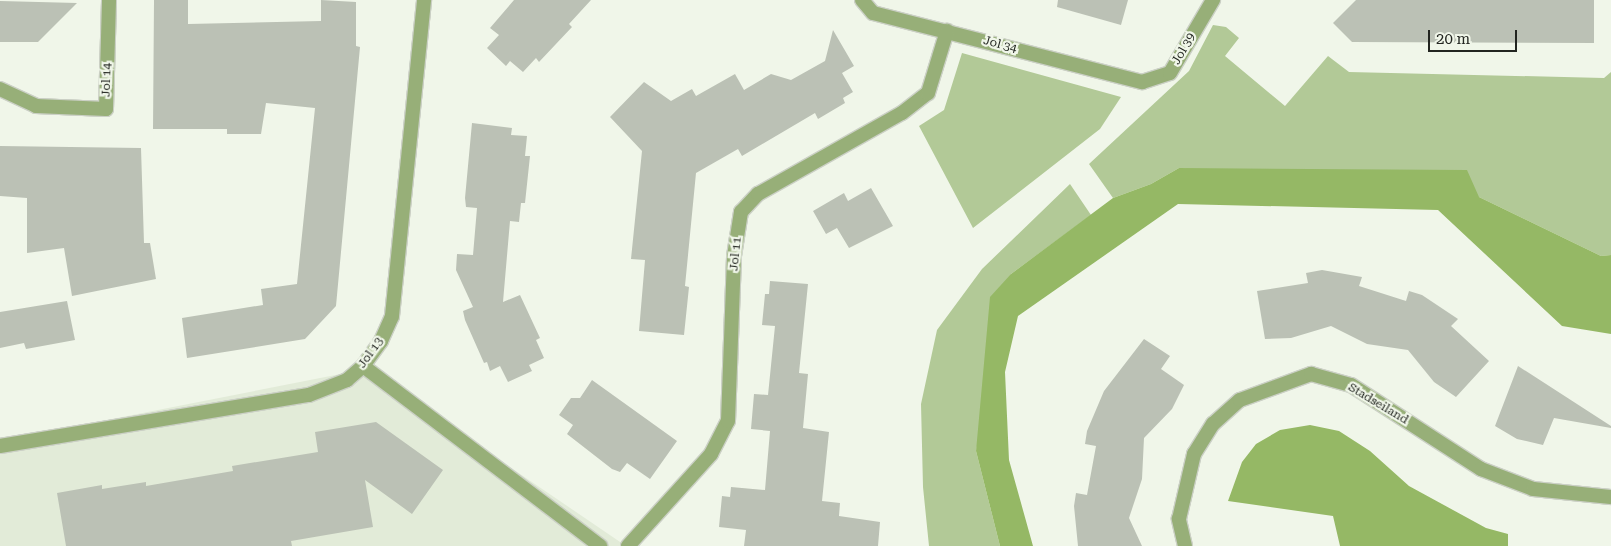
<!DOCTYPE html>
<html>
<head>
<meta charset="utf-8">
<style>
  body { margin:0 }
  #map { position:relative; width:1611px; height:546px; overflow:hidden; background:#f0f6e9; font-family:"Roboto Serif",serif }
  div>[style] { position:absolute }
  .built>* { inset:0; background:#e2ebd8 }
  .green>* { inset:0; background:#b2c997 }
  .water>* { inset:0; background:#95b865 }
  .building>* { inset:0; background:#bbc1b5 }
  .roads { filter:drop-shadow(1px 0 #cbd0c5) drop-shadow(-1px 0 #cbd0c5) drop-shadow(0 1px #cbd0c5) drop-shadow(0 -1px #cbd0c5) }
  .minor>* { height:14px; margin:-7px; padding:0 7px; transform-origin:7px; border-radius:7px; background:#97af78 }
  span { translate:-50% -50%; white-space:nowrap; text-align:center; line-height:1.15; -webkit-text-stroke:4.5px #f0f6e9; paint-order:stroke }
  .street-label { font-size:12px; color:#222520 }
  .scale { position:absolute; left:1428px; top:30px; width:89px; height:22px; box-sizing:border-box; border:2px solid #222520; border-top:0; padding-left:6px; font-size:15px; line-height:18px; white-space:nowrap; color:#222520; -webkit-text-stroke:4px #f0f6e9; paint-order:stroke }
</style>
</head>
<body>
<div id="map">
  <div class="built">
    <i style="clip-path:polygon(366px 369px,626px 546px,0 546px,0 441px)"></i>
  </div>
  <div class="green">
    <i style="clip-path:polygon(1213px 25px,1226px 27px,1239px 38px,1225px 56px,1285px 106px,1328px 56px,1349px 72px,1604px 78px,1611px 72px,1611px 255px,1601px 256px,1479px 197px,1179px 168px,1151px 184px,1113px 198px,1089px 164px,1189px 71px)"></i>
    <i style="clip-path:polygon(962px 53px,1121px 97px,1100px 129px,973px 228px,919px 126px,944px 110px)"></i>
    <i style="clip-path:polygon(1070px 184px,1091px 215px,1011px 274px,976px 451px,1000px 546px,929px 546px,923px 487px,921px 404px,937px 330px,982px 269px)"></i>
  </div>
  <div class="water">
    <i style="clip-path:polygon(1179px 168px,1467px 170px,1479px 197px,1601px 256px,1611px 255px,1611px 334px,1562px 326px,1438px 210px,1178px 204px,1018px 316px,1005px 372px,1009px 460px,1033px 546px,1000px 546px,976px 451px,990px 297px,1011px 274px,1113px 198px,1151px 184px)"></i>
    <i style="clip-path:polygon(1310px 425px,1339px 431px,1370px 451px,1409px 486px,1486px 528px,1508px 534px,1508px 546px,1340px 546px,1333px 516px,1228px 501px,1242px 462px,1256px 444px,1280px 430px)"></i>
  </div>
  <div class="building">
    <i style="clip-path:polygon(154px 0,188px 0,188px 24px,321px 21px,321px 0,356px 2px,356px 46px,360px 47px,336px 306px,305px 339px,187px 358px,182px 318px,263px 305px,261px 289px,297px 284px,315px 108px,266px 103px,261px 134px,227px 134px,227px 129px,153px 129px)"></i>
    <i style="clip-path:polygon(514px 0,591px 0,569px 24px,572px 27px,539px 62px,536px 58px,523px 72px,510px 61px,506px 66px,487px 48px,499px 35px,490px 28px)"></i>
    <i style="clip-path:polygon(1058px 0,1128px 0,1121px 25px,1057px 7px)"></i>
    <i style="clip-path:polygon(1356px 0,1594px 0,1594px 43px,1352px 42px,1333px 23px)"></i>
    <i style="clip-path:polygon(0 1px,77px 3px,38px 42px,0 42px)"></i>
    <i style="clip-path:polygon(833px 30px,854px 66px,842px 73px,853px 92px,843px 98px,845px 103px,818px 119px,815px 113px,742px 156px,738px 149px,696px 173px,685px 286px,689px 287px,684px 335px,639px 331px,645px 260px,631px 259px,642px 151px,610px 117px,644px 82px,671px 101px,692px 89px,696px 96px,735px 74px,744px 90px,771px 74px,791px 80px,825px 61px)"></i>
    <i style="clip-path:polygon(472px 123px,512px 128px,511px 135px,527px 136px,525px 156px,530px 156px,525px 203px,521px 203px,519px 222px,510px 221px,503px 302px,520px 295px,540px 338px,536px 340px,544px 358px,529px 365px,532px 371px,508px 382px,500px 366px,490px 371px,487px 362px,484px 363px,465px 320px,463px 311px,473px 307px,456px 270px,457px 254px,473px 255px,477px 208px,466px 207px,465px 198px)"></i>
    <i style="clip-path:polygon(0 146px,141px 148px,144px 243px,150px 243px,156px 279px,72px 296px,64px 248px,27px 253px,27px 198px,0 196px)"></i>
    <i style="clip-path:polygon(871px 188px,893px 226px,849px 248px,837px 228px,826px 234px,813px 211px,844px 193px,848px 201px)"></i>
    <i style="clip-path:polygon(1322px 270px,1362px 277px,1359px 286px,1406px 301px,1409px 291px,1422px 295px,1458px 319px,1451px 326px,1489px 361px,1456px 397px,1434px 382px,1408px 350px,1367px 344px,1331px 326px,1291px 338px,1265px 339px,1257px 291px,1308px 283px,1306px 273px)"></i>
    <i style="clip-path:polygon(770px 281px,808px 284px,799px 373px,808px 374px,803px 428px,829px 432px,822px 501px,840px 503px,839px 516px,880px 522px,878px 546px,744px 546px,746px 530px,719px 527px,722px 496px,730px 497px,731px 487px,765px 490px,770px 431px,751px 429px,754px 394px,768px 395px,775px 326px,762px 325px,765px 294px,769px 294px)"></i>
    <i style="clip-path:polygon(67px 301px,75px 340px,26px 349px,24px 343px,0 348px,0 312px)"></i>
    <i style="clip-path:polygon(1144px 339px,1170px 356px,1161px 369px,1184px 385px,1172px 409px,1144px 438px,1142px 479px,1129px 518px,1142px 546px,1078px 546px,1074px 506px,1076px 493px,1087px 495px,1096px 446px,1085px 444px,1087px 431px,1104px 391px)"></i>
    <i style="clip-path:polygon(1518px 366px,1611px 426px,1611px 428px,1554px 418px,1543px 445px,1517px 439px,1495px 426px)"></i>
    <i style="clip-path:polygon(592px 380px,677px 441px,650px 479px,627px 463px,620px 472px,612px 469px,567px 434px,573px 425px,559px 415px,571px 398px,580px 398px)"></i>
    <i style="clip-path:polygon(376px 422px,443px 470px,412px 514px,365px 480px,373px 527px,291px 541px,292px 546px,66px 546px,57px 493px,102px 485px,102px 489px,146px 482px,146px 486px,233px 471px,232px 466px,318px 452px,315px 432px)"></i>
  </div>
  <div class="roads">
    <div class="minor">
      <i style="left:862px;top:0;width:17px;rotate:50deg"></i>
      <i style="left:873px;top:13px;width:278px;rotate:14.4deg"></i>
      <i style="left:1142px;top:82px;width:29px;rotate:-18deg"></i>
      <i style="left:1170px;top:73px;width:85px;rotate:-59.5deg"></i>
      <i style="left:0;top:89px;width:40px;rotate:25deg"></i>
      <i style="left:36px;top:106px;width:70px;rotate:2.5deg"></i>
      <i style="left:106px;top:109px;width:109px;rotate:-88.4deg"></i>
      <i style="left:363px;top:366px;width:298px;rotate:37.2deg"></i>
      <i style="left:0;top:446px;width:313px;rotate:-9.4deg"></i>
      <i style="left:309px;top:395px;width:41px;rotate:-21.5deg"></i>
      <i style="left:347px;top:380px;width:21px;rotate:-41deg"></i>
      <i style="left:363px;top:366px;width:31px;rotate:-54deg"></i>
      <i style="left:381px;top:341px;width:27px;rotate:-66deg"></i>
      <i style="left:392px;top:316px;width:318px;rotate:-84.2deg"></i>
      <i style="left:628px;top:546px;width:124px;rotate:-47.9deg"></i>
      <i style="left:711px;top:454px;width:37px;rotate:-63deg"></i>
      <i style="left:728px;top:421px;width:165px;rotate:-87.9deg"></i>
      <i style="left:734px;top:256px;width:45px;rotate:-81deg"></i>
      <i style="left:741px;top:212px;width:25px;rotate:-47deg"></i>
      <i style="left:758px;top:194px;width:165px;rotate:-29.4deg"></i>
      <i style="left:902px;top:113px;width:33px;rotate:-38deg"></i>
      <i style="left:928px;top:93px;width:65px;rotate:-73deg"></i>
      <i style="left:1185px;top:546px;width:28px;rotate:-103deg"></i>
      <i style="left:1179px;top:519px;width:67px;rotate:-77deg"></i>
      <i style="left:1194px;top:454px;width:36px;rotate:-58deg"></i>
      <i style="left:1213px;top:424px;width:36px;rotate:-42deg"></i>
      <i style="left:1240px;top:400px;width:76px;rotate:-20.1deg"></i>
      <i style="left:1311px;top:374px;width:41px;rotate:15.4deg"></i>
      <i style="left:1351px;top:385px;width:155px;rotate:32.9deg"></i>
      <i style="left:1481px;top:469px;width:56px;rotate:21deg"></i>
      <i style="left:1533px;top:489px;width:78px;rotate:5.9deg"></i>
    </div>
  </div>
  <div class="street-label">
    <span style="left:1000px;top:45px;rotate:15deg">Jol 34</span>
    <span style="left:1184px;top:49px;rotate:-60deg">Jol 39</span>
    <span style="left:107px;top:80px;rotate:-88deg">Jol 14</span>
    <span style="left:736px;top:254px;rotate:-84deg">Jol 11</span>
    <span style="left:371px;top:353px;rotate:-54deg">Jol 13</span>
    <span style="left:1378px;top:404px;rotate:31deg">Stadseiland</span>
  </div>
  <div class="scale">20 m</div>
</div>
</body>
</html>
